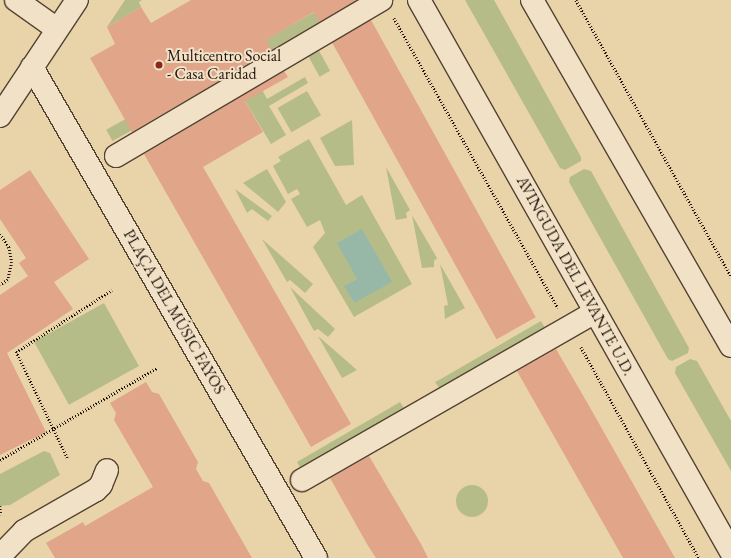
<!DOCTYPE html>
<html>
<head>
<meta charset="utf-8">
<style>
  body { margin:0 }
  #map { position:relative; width:731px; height:558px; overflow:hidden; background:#e9d3a9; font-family:"EB Garamond",serif }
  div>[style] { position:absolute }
  .green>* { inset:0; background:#b6bc88; transform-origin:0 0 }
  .round { border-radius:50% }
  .water>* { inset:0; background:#97b8a6 }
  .building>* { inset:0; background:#e1a58a; transform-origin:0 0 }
  .path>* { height:2.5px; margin-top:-1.25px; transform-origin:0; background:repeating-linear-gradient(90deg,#23130c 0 1px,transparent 0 3px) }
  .roads { filter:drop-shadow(1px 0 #544333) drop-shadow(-1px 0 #544333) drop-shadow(0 1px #544333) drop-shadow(0 -1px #544333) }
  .minor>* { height:22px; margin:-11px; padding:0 11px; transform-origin:11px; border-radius:11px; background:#f1e2c7 }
  .dots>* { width:11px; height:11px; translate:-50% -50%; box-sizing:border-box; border:2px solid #f1e2c7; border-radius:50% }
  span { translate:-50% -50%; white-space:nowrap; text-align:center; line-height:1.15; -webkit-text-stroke:4px #f1e2c7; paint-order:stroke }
  .poi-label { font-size:16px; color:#23130c }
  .left { translate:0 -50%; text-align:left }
  .street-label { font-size:16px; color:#23130c }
</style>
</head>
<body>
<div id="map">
  <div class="green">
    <i style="clip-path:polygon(125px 0,142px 0,139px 2px,141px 7px,107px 27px)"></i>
    <i style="clip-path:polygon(336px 0,360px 1px,272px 51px,265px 40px)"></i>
    <i style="clip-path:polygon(465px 0,494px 0,581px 157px,581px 161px,565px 170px,560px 168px)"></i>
    <i style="left:318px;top:49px;width:25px;height:12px;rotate:61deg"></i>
    <i style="left:212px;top:71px;width:13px;height:121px;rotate:61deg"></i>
    <i style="clip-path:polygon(305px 77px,308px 83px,269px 106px,286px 135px,271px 144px,241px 94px,259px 84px,267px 99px)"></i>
    <i style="left:307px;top:91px;width:28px;height:34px;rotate:60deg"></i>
    <i style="clip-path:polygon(352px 120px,354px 165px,335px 166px,320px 138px)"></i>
    <i style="clip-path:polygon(evenodd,309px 139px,346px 205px,362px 195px,412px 284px,354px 317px,313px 247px,325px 233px,320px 220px,307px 227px,291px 199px,300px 194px,297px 189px,288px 194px,273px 166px,281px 161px,278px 157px,309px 139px,357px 279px,354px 303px,345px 286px,357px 279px)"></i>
    <i style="clip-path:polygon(386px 167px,410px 210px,406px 213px,407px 218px,396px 220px)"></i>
    <i style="clip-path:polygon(267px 169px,286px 202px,278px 212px,243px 183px)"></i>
    <i style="clip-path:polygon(584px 169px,591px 171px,689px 348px,688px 353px,672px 361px,668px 359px,569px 182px,570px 177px)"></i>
    <i style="clip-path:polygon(235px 189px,272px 216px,268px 221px,252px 209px,247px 213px)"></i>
    <i style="clip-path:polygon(412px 215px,437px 258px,434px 261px,434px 267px,422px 268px)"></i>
    <i style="clip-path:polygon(262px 239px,313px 284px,305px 293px,290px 280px,287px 282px)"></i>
    <i style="clip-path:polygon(440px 264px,465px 308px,445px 319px,444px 306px,448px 305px)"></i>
    <i style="clip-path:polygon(290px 287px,335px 329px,328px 337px,318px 329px,314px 331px)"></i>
    <i style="left:104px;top:303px;width:72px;height:80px;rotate:61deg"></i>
    <i style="clip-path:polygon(541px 321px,545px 328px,440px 389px,435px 382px,439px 380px)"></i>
    <i style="clip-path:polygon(318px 336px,357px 370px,342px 378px)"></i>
    <i style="clip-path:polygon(690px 359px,697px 361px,731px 421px,731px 471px,675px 373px,676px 367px)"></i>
    <i style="clip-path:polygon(400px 402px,405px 410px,301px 469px,297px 462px)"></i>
    <i style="clip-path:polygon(44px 451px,50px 453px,60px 475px,10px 505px,0 506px,0 474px)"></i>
    <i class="round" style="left:456px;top:485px;width:32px;height:32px"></i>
  </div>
  <div class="water">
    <i style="clip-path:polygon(362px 229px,392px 282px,354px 303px,344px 286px,357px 279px,337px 243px)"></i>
  </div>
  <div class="building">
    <i style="clip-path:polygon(191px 0,356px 0,320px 22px,314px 12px,266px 40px,272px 50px,132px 132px,90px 58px,115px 44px,107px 27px,141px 7px,151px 23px)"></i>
    <i style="left:371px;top:20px;width:340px;height:45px;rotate:61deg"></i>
    <i style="clip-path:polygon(284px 71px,288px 77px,245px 101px,263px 132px,203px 167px,351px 424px,311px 447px,144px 154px)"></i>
    <i style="clip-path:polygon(30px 170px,89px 259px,54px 282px,73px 309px,7px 353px,46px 432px,0 455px,0 295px,28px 276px,19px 263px,26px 258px,0 219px,0 190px)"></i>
    <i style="clip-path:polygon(556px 349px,588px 404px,675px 558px,623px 558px,517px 371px)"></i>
    <i style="clip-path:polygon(146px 382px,152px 392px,159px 394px,198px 462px,196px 469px,203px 481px,209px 483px,252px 558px,55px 558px,46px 543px,83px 522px,85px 526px,153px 487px,114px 420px,116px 413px,110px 403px)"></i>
    <i style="clip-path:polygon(369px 456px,421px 544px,428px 558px,376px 558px,367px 544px,330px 478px)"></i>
  </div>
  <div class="path">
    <i style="left:576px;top:0;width:317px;rotate:60.7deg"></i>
    <i style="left:394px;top:18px;width:333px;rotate:60.5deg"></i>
    <i style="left:0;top:234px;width:16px;rotate:55deg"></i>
    <i style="left:9px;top:247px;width:15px;rotate:79deg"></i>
    <i style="left:12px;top:262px;width:18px;rotate:103deg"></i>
    <i style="left:8px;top:280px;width:9px;rotate:148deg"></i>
    <i style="left:581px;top:347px;width:242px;rotate:60.8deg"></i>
    <i style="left:67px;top:458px;width:118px;rotate:-115.7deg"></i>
    <i style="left:16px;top:352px;width:114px;rotate:-32.9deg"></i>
    <i style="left:0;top:460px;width:182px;rotate:-30.4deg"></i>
    <i style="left:0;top:506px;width:9px;rotate:84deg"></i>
  </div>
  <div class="roads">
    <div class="minor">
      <i style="left:16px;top:0;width:50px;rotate:35.3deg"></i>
      <i style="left:419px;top:0;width:634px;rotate:60.52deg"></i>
      <i style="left:532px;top:0;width:399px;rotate:60.1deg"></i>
      <i style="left:32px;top:67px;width:567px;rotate:59.95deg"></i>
      <i style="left:0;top:116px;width:139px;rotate:-56.4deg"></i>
      <i style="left:116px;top:156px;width:308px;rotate:-30.5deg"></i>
      <i style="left:302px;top:480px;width:338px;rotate:-29.8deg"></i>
      <i style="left:0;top:556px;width:35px;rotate:-46deg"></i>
      <i style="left:24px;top:531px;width:83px;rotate:-29.7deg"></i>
      <i style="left:96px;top:490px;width:7px;rotate:-45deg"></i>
      <i style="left:101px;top:485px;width:16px;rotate:-68deg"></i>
    </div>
  </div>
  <div class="dots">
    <i style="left:159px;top:65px;background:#8f2418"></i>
  </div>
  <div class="poi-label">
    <span class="left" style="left:167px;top:65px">Multicentro Social<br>- Casa Caridad</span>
  </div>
  <div class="street-label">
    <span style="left:575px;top:276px;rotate:61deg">AVINGUDA DEL LEVANTE U.D.</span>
    <span style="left:174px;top:312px;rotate:60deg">PLAÇA DEL MÚSIC FAYOS</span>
  </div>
</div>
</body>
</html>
